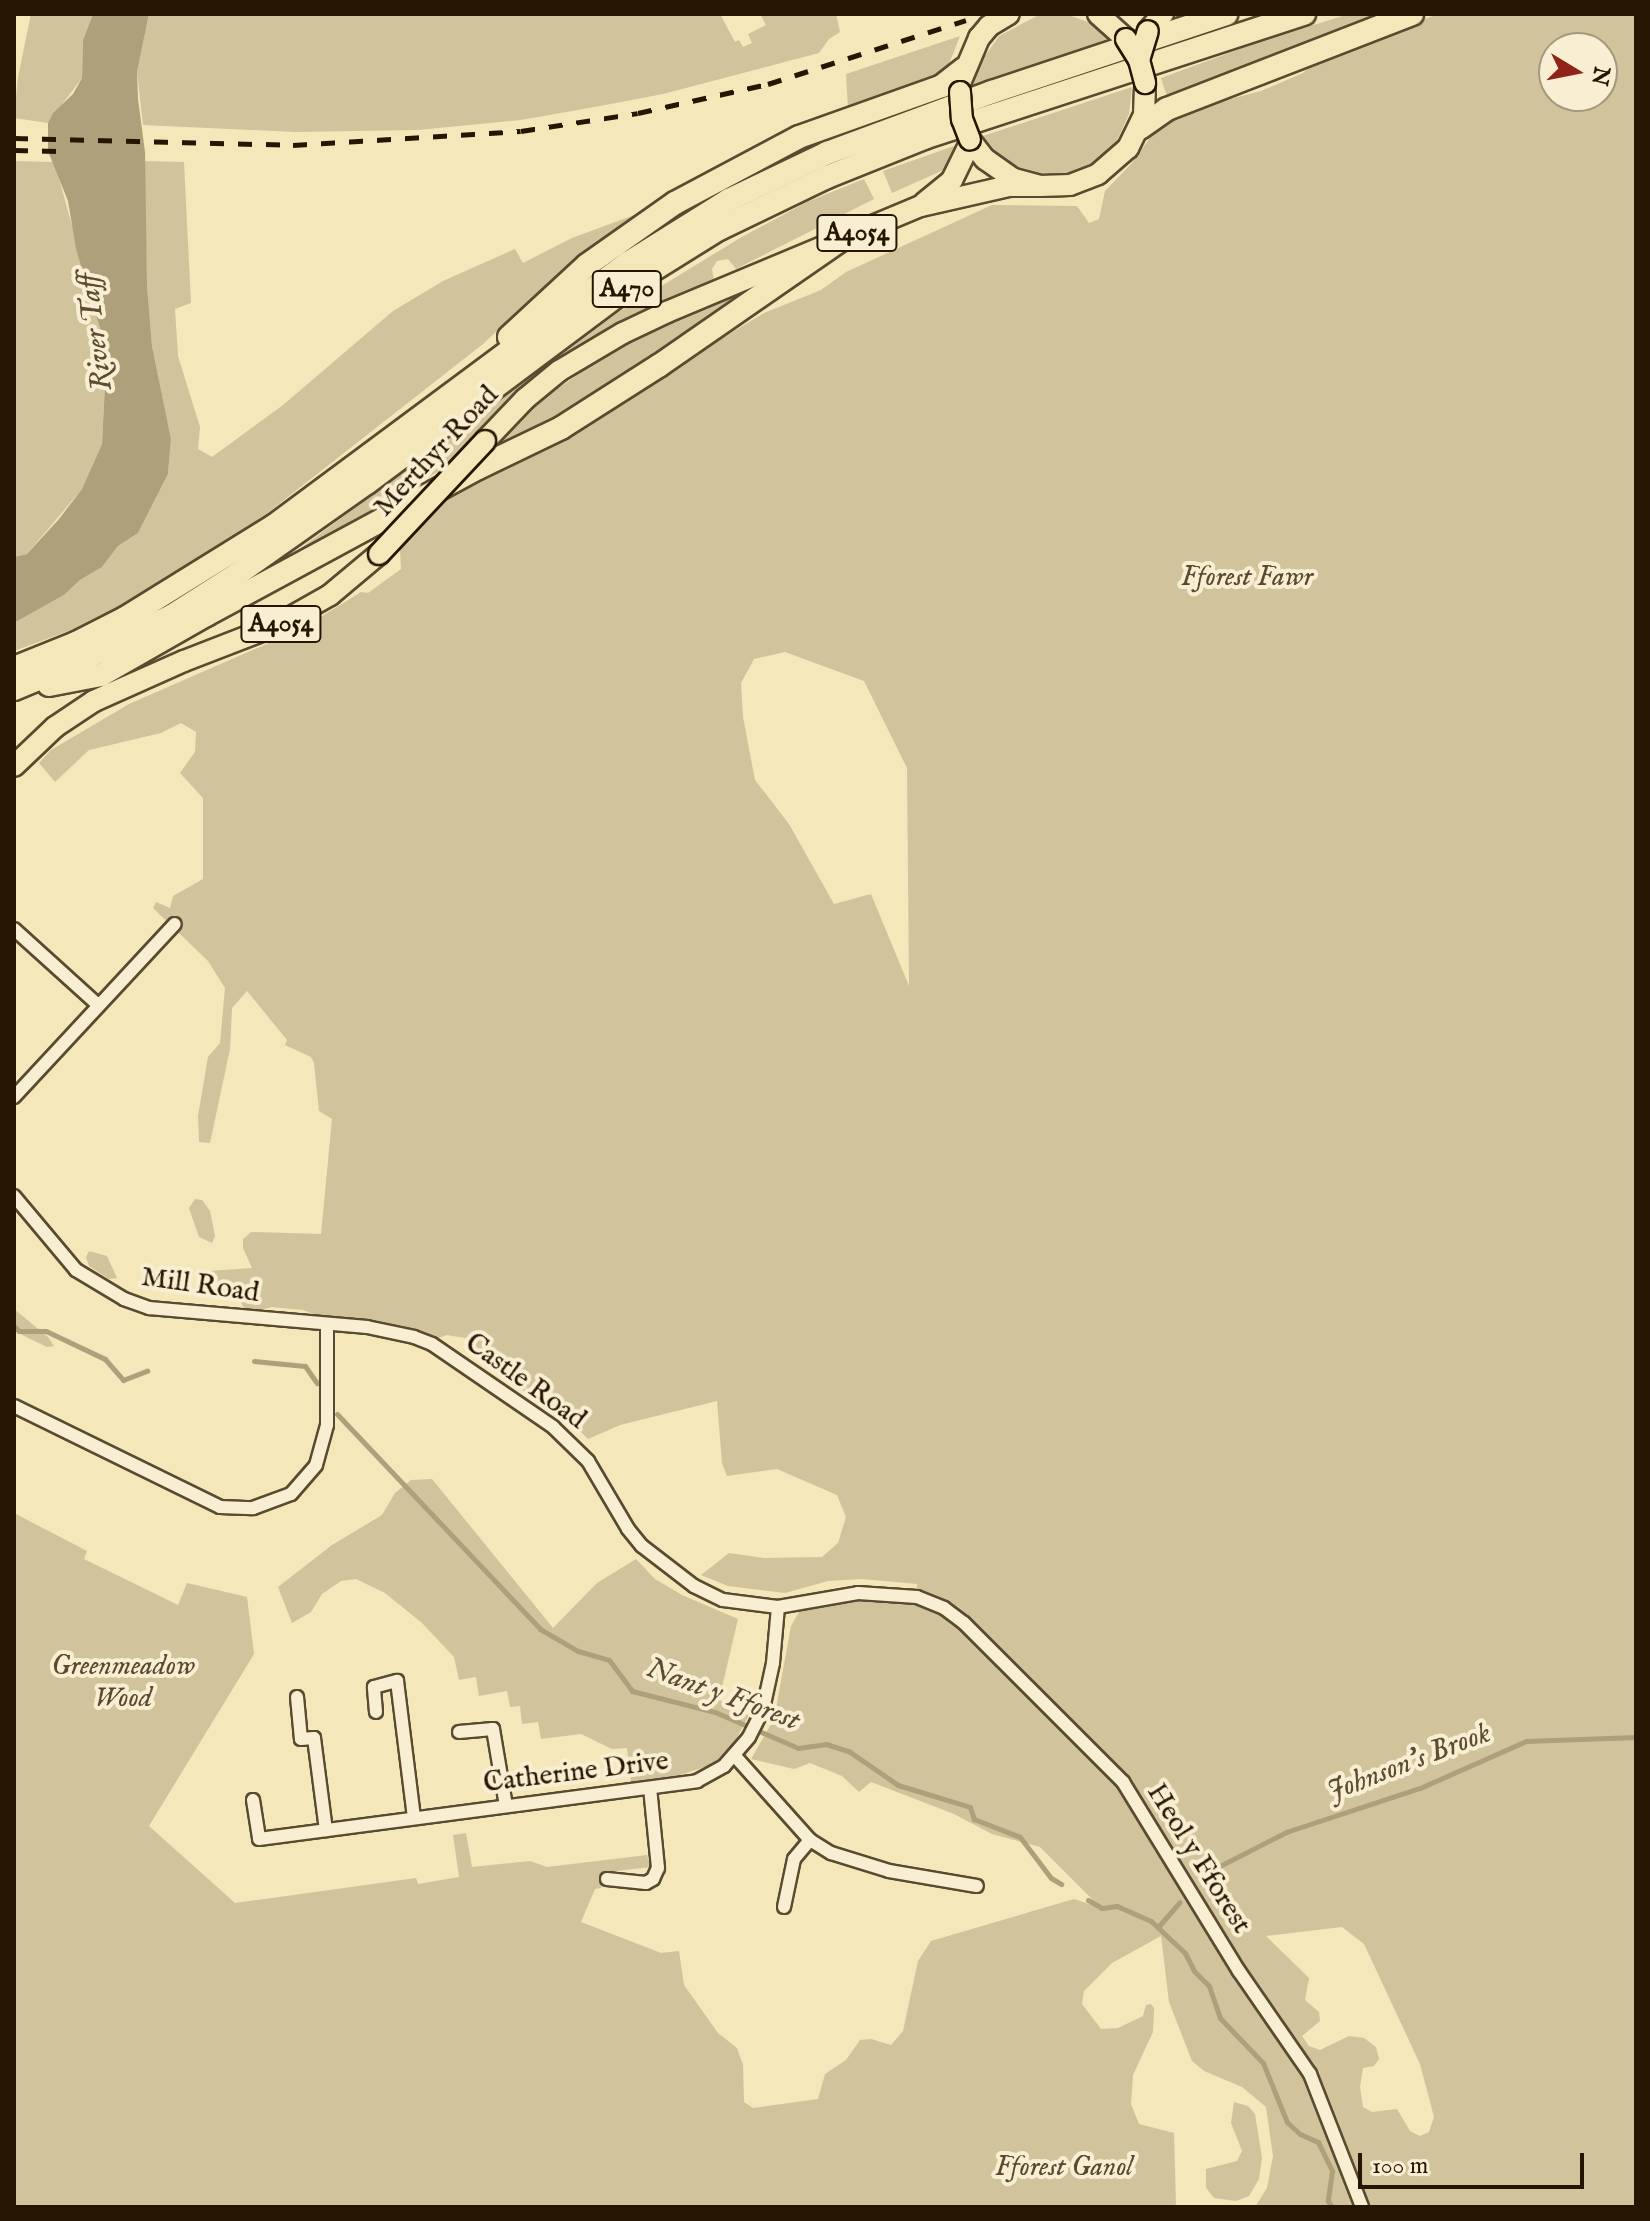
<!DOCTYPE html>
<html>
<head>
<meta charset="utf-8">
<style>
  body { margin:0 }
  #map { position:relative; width:1650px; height:2221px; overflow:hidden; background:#f4e7ba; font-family:"IM FELL English",serif }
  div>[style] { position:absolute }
  .green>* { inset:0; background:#d1c39b }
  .water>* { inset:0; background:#aea07b }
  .stream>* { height:5px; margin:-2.5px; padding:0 2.5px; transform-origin:2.5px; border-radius:2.5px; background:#aea07b }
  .roads { filter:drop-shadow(2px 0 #5a4a2f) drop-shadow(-2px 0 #5a4a2f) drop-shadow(0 2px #5a4a2f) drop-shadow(0 -2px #5a4a2f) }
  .minor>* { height:12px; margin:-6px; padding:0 6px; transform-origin:6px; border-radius:6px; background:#f8efd2 }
  .primary>* { height:20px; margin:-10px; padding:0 10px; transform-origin:10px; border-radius:10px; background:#f4e7ba }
  .trunk>* { height:22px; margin:-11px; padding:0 11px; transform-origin:11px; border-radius:11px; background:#f4e7ba }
  .rail>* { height:5px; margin-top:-2.5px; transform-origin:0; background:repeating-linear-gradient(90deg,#261601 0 14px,transparent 0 28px) }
  .bridges { filter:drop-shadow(2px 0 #261601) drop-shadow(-2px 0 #261601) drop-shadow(0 2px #261601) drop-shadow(0 -2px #261601) }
  .primary-bridge>* { height:20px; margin:-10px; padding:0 10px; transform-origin:10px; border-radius:10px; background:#f4e7ba }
  span { translate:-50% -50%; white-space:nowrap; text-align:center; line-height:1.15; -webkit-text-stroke:8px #f8efd2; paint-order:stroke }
  .shield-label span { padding:2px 6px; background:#f8efd2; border:2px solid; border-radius:6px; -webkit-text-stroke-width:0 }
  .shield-label { font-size:26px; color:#261601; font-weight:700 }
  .street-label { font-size:28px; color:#261601 }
  .park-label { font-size:28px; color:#594a2f; font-style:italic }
  .water-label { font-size:30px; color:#5c4d32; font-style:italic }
  .frame { position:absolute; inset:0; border:16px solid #261601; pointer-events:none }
  .north { position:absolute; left:1538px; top:32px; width:80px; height:80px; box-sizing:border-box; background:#f8efd2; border:2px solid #a4987e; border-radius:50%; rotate:100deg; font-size:22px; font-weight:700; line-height:32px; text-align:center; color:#261601 }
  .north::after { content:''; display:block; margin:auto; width:28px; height:36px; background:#8f2418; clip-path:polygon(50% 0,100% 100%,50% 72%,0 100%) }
  .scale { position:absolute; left:1358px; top:2153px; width:226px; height:36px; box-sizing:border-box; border:4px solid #261601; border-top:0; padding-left:10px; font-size:24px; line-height:28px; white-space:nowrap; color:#261601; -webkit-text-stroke:6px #f8efd2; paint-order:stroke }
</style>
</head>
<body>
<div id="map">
  <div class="green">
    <i style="clip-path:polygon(31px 14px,93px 14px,83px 40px,82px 78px,48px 123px,14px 118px,18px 77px)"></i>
    <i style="clip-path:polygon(149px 14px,720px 14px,735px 42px,739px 40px,743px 47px,752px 43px,748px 34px,766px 25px,760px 14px,836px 14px,840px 32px,829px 39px,819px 53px,663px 94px,600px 106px,521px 120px,418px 130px,295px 132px,143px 125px,137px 72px)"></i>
    <i style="clip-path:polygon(1066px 14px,1093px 24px,1113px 44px,972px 88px,978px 66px,999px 36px,1037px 16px)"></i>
    <i style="clip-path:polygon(1349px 14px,1391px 14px,1169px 99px,1165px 91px,1161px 78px,1259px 42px)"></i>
    <i style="clip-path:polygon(evenodd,1438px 14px,1636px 14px,1636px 2207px,1255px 2207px,1267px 2188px,1273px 2156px,1266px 2107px,1242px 2087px,1204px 2071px,1192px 2061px,1169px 2002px,1161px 1936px,1112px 1963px,1084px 1991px,1082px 2004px,1101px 2029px,1118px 2028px,1143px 2016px,1146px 2005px,1151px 2004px,1154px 2008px,1153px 2032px,1133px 2075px,1131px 2104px,1139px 2124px,1174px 2133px,1176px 2207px,14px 2207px,14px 1513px,87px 1551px,84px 1559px,178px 1605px,187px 1583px,247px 1597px,254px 1654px,149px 1826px,235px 1903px,416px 1878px,418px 1884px,459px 1877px,453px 1835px,466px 1833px,472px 1867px,530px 1861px,547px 1867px,647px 1855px,651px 1867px,607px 1872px,601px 1888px,595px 1889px,581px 1922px,661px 1953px,679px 1951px,684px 1985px,718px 2033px,737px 2048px,743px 2065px,744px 2102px,753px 2108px,818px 2099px,825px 2074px,846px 2060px,860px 2040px,871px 2039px,891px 2045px,903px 2031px,918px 1961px,931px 1941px,1074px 1899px,1101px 1908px,1040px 1847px,992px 1834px,954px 1814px,871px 1782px,859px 1792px,842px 1776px,810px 1763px,794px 1769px,751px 1759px,774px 1719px,791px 1626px,804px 1603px,826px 1597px,917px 1597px,917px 1584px,862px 1579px,828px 1581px,785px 1593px,728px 1586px,701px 1575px,729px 1553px,764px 1558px,822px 1557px,838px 1543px,846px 1517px,837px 1495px,777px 1469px,727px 1476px,722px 1463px,717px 1401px,620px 1425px,588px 1439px,550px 1401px,531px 1397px,474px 1351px,471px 1339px,447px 1335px,438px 1338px,324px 1318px,303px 1310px,272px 1307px,252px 1312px,245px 1310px,236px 1294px,207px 1287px,204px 1278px,209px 1271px,252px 1268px,243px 1248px,243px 1239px,251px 1232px,321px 1234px,332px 1119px,319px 1111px,314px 1063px,311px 1057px,285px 1045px,287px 1040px,247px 991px,232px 1008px,230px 1049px,210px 1143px,199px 1142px,198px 1116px,208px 1057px,220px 1043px,225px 988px,208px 961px,153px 908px,156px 902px,170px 908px,173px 896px,203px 879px,203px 798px,180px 773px,195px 752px,196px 732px,181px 723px,161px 733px,89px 750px,55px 782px,39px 763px,51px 750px,129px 704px,301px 629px,361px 592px,368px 593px,401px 569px,400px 549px,450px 497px,546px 444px,764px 313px,821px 290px,846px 272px,992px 205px,1077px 206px,1089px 223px,1099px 219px,1105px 191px,1131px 164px,1158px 127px,1174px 118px,1173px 114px,1261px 91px,1303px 73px,1318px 60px,1438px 14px,1554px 48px,1602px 48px,1602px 96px,1554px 96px,1554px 48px,1438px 14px,785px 652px,864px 681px,907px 768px,909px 986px,871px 894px,834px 904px,789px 824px,755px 780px,743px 717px,741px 683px,754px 659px,785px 652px,1438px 14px,1342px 1927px,1364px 1944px,1420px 2064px,1434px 2117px,1429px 2132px,1420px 2136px,1410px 2131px,1397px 2109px,1372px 2112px,1363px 2107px,1360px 2087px,1363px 2068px,1374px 2066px,1379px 2059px,1376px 2047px,1364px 2038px,1349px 2036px,1320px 2050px,1309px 2046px,1302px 2036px,1320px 2021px,1319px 2012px,1305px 2000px,1309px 1978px,1266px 1936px,1342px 1927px)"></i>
    <i style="clip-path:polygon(960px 36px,945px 74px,848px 108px,846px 74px)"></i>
    <i style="clip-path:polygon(1132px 87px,1129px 114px,1116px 143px,1103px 156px,1076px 172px,1047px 176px,1025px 171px,998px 154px,983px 136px)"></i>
    <i style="clip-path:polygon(954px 146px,955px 153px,948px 168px,892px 193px,883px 171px)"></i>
    <i style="clip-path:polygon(14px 161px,53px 162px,57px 171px,100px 328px,105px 384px,102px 444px,82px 489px,27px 554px,14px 557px)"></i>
    <i style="clip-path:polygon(144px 161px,184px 162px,191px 303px,175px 309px,178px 356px,200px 427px,198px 449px,212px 457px,283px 405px,393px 311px,443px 281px,515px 249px,523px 263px,572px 238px,637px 214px,566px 266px,483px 344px,247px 529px,104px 618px,14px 651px,14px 623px,64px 595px,80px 580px,102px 567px,118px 546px,138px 533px,168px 474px,171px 439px,152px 346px,147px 285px)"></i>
    <i style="clip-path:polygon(864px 179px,874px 199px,736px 269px,728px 259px,717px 261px,712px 269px,714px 280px,641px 312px,569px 352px,513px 396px,441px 470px,286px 559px,619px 312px,740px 238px,807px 202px)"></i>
    <i style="clip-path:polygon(759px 286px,700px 329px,592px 396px,497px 447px,544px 398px,609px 353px,669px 323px)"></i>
    <i style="clip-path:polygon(195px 1199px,202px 1200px,210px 1211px,215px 1236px,212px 1243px,199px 1237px,189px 1208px)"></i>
    <i style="clip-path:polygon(89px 1251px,107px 1256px,117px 1278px,109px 1279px,89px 1266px,86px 1257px)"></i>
    <i style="clip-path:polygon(14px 1309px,48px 1337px,54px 1346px,47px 1347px,14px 1331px)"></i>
    <i style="clip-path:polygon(432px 1479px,553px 1628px,597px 1583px,636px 1559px,655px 1579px,682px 1595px,738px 1619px,719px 1700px,749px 1715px,733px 1745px,711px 1765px,680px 1775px,631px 1782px,627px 1748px,612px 1749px,581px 1734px,541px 1739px,538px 1722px,522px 1724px,520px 1706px,510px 1707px,507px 1691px,479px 1696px,476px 1677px,459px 1680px,454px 1657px,422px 1623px,385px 1593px,356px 1579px,341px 1581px,322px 1594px,311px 1612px,292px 1623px,278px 1587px,332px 1545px,382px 1515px,395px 1493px,411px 1480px)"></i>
    <i style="clip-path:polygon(1234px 2102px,1248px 2106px,1255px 2114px,1262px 2158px,1259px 2179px,1249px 2196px,1236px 2201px,1214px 2198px,1206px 2188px,1206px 2169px,1237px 2161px,1242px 2151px,1231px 2123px)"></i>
  </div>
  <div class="water">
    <i style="clip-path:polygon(93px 14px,149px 14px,137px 72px,138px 99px,145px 152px,147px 285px,152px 346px,171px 439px,168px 474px,138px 533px,118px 546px,102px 567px,80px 580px,64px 595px,14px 623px,14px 557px,27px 554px,59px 519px,82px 489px,102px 444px,105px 384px,100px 328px,76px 249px,68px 201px,48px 151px,48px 123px,53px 113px,73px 94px,82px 78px,83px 40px)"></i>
  </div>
  <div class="stream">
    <i style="left:14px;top:1326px;width:7px;rotate:45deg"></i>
    <i style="left:19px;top:1331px;width:27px"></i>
    <i style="left:46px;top:1331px;width:65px;rotate:25.4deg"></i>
    <i style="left:105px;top:1359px;width:28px;rotate:49deg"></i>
    <i style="left:123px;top:1380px;width:26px;rotate:-21deg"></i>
    <i style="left:254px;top:1361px;width:51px;rotate:5.6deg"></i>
    <i style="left:305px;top:1366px;width:21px;rotate:55deg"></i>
    <i style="left:337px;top:1414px;width:296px;rotate:46.6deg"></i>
    <i style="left:540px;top:1629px;width:44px;rotate:30.1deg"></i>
    <i style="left:578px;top:1651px;width:32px;rotate:16deg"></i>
    <i style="left:609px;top:1660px;width:39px;rotate:53deg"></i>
    <i style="left:632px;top:1691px;width:86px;rotate:14.2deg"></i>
    <i style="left:715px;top:1712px;width:90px;rotate:23.4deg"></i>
    <i style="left:798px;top:1748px;width:28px;rotate:-8deg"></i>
    <i style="left:826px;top:1744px;width:25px;rotate:18deg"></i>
    <i style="left:850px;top:1752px;width:58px;rotate:34.5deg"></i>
    <i style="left:898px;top:1785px;width:75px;rotate:17deg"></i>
    <i style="left:970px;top:1807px;width:13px;rotate:72deg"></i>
    <i style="left:974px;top:1819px;width:49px;rotate:21.4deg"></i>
    <i style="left:1020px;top:1837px;width:51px;rotate:52.9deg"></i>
    <i style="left:1051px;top:1878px;width:12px;rotate:31deg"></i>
    <i style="left:1208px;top:1872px;width:88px;rotate:-27.1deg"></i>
    <i style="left:1286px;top:1832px;width:141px;rotate:-18.2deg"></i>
    <i style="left:1420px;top:1788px;width:116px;rotate:-23.9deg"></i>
    <i style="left:1526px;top:1741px;width:110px;rotate:-2.1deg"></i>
    <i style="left:1088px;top:1900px;width:16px;rotate:30deg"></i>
    <i style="left:1102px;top:1908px;width:15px;rotate:-8deg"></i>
    <i style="left:1117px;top:1906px;width:37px;rotate:24deg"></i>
    <i style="left:1151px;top:1921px;width:47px;rotate:43.3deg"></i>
    <i style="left:1185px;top:1953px;width:20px;rotate:63deg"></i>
    <i style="left:1194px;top:1971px;width:21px;rotate:45deg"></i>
    <i style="left:1209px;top:1986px;width:34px;rotate:71deg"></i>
    <i style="left:1220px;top:2018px;width:62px;rotate:46.3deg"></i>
    <i style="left:1263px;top:2063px;width:64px;rotate:67.9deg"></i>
    <i style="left:1287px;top:2122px;width:18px;rotate:43deg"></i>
    <i style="left:1300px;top:2134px;width:20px;rotate:24deg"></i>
    <i style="left:1318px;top:2142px;width:32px;rotate:64deg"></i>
    <i style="left:1332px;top:2171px;width:30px;rotate:98deg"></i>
    <i style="left:1328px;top:2201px;width:7px;rotate:56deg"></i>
    <i style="left:1158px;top:1927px;width:33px;rotate:-49deg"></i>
  </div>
  <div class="roads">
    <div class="minor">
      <i style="left:14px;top:929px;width:112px;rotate:42.1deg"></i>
      <i style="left:14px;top:1097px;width:236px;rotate:-47.1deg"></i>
      <i style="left:14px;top:1196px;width:97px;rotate:50deg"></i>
      <i style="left:76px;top:1270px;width:56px;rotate:31.1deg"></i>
      <i style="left:124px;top:1299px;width:27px;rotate:20deg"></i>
      <i style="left:149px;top:1308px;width:219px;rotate:5deg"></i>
      <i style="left:367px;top:1327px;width:48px;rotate:12deg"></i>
      <i style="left:414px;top:1337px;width:19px;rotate:21deg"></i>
      <i style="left:432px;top:1344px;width:147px;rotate:34.4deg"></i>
      <i style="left:553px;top:1427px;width:49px;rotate:44.2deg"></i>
      <i style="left:588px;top:1461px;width:79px;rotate:59.5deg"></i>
      <i style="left:628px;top:1529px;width:22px;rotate:51deg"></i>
      <i style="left:642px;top:1546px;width:66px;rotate:37.6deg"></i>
      <i style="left:694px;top:1586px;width:32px;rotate:26deg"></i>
      <i style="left:723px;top:1600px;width:55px;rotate:7.3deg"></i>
      <i style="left:778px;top:1607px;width:81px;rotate:-9.9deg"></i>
      <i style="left:858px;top:1593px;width:59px;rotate:3.9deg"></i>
      <i style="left:917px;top:1597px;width:29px;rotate:22deg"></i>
      <i style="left:944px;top:1608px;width:25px;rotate:37deg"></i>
      <i style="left:964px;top:1623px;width:225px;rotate:45deg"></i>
      <i style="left:1123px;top:1782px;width:222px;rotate:58.5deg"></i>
      <i style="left:1239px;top:1971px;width:125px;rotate:55.4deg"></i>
      <i style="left:1310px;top:2074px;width:143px;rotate:68.6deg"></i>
      <i style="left:14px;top:1406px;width:229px;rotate:26.1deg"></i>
      <i style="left:220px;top:1507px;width:33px;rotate:2deg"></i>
      <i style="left:253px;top:1508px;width:40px;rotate:-20.2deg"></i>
      <i style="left:291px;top:1494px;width:38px;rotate:-49deg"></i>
      <i style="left:316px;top:1465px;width:41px;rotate:-74.6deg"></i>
      <i style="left:327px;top:1425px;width:100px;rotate:-90deg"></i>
      <i style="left:297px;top:1697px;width:42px;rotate:84.6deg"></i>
      <i style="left:301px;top:1739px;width:13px;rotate:-4deg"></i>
      <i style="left:314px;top:1738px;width:93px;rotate:82.6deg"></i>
      <i style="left:376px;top:1712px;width:25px;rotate:-95deg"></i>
      <i style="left:374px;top:1687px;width:24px;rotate:-15deg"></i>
      <i style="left:397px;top:1681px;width:138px;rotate:82.9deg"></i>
      <i style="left:459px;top:1732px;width:34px;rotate:-5deg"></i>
      <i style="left:493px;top:1729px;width:78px;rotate:80.4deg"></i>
      <i style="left:734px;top:1755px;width:114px;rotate:48.2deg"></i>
      <i style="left:810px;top:1840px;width:25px;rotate:32deg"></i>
      <i style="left:831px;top:1853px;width:61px;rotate:17.2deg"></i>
      <i style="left:889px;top:1871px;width:89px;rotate:9.7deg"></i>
      <i style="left:253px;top:1800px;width:39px;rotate:81deg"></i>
      <i style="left:259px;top:1839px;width:442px;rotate:-7.5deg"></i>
      <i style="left:697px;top:1781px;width:31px;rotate:-29deg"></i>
      <i style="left:724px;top:1766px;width:38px;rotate:-49deg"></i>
      <i style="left:749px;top:1737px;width:31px;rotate:-63deg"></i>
      <i style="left:763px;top:1709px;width:47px;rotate:-77.7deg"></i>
      <i style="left:773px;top:1663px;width:56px;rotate:-84.9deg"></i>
      <i style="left:607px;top:1879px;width:39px;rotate:6deg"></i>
      <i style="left:646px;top:1883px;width:8px;rotate:-30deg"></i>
      <i style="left:653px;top:1879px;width:12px;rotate:-66deg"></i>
      <i style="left:658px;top:1868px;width:80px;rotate:-95.7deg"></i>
      <i style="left:784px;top:1907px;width:49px;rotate:-78.2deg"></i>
      <i style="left:794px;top:1859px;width:25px;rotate:-50deg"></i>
    </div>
    <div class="primary">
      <i style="left:1098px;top:14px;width:38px;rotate:42deg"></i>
      <i style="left:1148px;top:31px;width:23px;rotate:-49deg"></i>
      <i style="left:960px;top:83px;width:49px;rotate:-67.1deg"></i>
      <i style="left:979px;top:38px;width:16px;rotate:-50deg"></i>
      <i style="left:989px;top:26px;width:23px;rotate:-31deg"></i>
      <i style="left:970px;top:140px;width:24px;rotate:52deg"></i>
      <i style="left:985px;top:159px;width:35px;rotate:35deg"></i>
      <i style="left:1014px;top:179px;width:27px;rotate:15deg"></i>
      <i style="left:1040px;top:186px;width:30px;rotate:-2deg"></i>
      <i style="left:1070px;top:185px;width:30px;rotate:-21deg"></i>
      <i style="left:1098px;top:174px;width:40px;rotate:-41deg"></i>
      <i style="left:1128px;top:148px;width:37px;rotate:-64deg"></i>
      <i style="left:1144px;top:115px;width:32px;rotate:-88deg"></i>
      <i style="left:924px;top:203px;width:36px;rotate:-39deg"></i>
      <i style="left:952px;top:180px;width:43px;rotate:-64deg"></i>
      <i style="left:485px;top:441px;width:58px;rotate:-46.4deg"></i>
      <i style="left:525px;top:399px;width:44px;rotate:-39.5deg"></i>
      <i style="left:559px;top:371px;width:74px;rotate:-30.7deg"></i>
      <i style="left:623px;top:333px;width:49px;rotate:-25.5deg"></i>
      <i style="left:667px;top:312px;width:275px;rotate:-22.7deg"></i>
      <i style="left:921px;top:206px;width:89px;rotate:-12.9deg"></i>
      <i style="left:1008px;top:186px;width:32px"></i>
      <i style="left:14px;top:766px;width:57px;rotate:-43.6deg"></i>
      <i style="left:55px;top:727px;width:47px;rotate:-33.7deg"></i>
      <i style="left:94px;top:701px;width:98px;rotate:-24deg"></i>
      <i style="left:184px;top:661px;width:100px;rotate:-21.2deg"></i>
      <i style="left:277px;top:625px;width:61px;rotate:-29.5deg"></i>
      <i style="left:330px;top:595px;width:64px;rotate:-39.9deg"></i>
    </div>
    <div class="trunk">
      <i style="left:1140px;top:128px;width:33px;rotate:-35deg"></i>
      <i style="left:1167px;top:109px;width:263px;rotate:-21.2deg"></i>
      <i style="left:509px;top:337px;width:106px;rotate:-42.7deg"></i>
      <i style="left:587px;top:265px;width:108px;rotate:-35.2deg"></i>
      <i style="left:675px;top:203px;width:140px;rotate:-28deg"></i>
      <i style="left:799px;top:137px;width:152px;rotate:-19.6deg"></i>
      <i style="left:942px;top:86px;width:28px;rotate:-38deg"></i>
      <i style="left:14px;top:668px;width:67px;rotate:-22deg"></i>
      <i style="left:76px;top:643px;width:55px;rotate:-27deg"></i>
      <i style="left:125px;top:618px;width:176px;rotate:-31.8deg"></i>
      <i style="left:275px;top:525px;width:440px;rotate:-36.6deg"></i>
      <i style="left:628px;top:263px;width:119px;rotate:-32deg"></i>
      <i style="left:729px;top:200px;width:109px;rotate:-25.6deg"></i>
      <i style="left:827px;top:153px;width:176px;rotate:-20.3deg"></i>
      <i style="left:992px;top:92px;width:247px;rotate:-18.4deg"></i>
      <i style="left:49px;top:685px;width:53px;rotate:-10.9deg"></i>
      <i style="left:101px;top:675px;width:121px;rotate:-29.7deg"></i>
      <i style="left:206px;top:615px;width:309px;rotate:-28.4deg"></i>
      <i style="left:478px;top:468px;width:92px;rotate:-25.7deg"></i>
      <i style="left:561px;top:428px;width:117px;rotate:-32.5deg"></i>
      <i style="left:660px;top:365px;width:218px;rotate:-34.7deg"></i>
      <i style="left:14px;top:689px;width:65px;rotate:-22.6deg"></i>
      <i style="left:74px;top:664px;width:110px;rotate:-26.3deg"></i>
      <i style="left:173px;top:615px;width:75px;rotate:-32.4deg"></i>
      <i style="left:236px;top:575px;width:161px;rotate:-35.2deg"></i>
      <i style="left:368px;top:482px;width:346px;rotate:-36.8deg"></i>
      <i style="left:645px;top:275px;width:87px;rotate:-31.9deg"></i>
      <i style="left:719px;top:229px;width:120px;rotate:-25.7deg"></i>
      <i style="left:827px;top:177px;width:105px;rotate:-21.9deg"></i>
      <i style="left:924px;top:138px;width:400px;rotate:-18.1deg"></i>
    </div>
  </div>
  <div class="rail">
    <i style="left:14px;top:138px;width:279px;rotate:1.4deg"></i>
    <i style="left:293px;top:145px;width:228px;rotate:-3.5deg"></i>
    <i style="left:521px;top:131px;width:118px;rotate:-8.7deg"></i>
    <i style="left:638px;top:113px;width:133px;rotate:-12.6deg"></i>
    <i style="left:768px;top:84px;width:208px;rotate:-17.9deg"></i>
    <i style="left:14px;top:150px;width:44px;rotate:1.3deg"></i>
  </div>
  <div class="bridges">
    <div class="primary-bridge">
      <i style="left:1126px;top:39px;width:25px;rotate:58deg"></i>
      <i style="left:1139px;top:60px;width:24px;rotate:75deg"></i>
      <i style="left:1139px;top:60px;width:30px;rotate:-73deg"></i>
      <i style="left:960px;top:92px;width:27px;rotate:86deg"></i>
      <i style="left:962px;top:119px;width:22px;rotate:69deg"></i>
      <i style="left:379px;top:554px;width:155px;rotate:-46.8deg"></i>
    </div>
  </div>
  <div class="shield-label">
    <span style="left:857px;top:233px">A4054</span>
    <span style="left:627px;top:289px">A470</span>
    <span style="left:281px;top:624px">A4054</span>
  </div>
  <div class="street-label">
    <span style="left:437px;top:452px;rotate:-47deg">Merthyr Road</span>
    <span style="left:200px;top:1286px;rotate:8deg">Mill Road</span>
    <span style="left:525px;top:1382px;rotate:36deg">Castle Road</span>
    <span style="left:576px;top:1773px;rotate:-7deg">Catherine Drive</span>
    <span style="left:1198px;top:1859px;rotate:58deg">Heol y Fforest</span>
  </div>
  <div class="park-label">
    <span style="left:1247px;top:578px">Fforest Fawr</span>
    <span style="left:123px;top:1683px">Greenmeadow<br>Wood</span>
    <span style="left:1064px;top:2168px">Fforest Ganol</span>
  </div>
  <div class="water-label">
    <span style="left:96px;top:332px;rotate:-97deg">River Taff</span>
    <span style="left:723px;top:1695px;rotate:20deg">Nant y Fforest</span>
    <span style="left:1409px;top:1763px;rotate:-21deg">Johnson's Brook</span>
  </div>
  <div class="frame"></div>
  <div class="north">N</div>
  <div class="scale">100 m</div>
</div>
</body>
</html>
